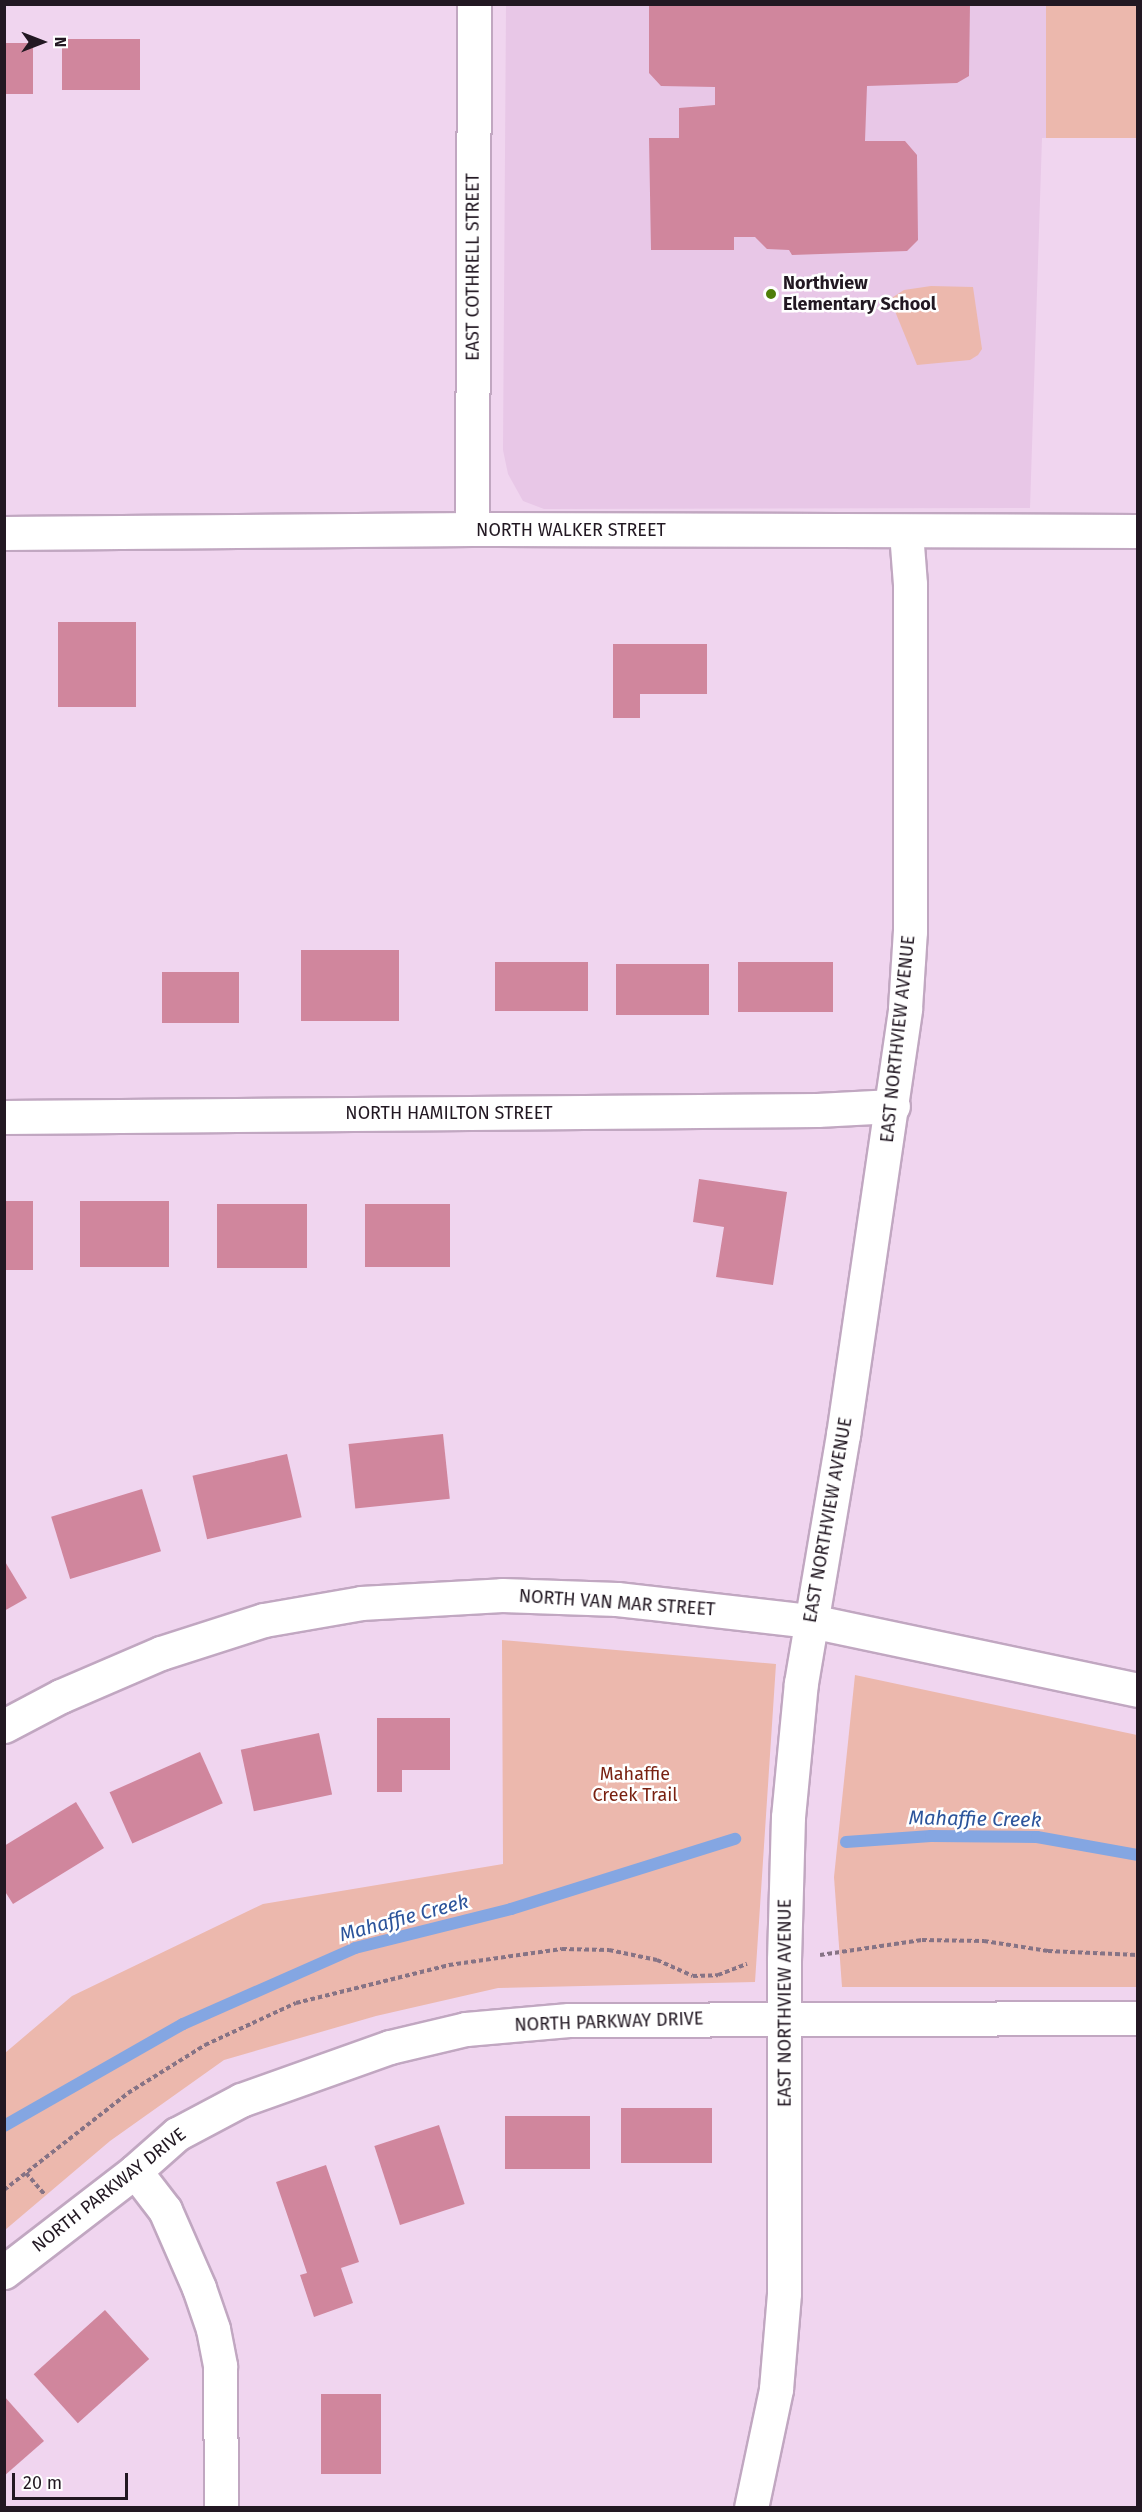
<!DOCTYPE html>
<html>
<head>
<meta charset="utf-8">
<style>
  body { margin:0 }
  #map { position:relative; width:1142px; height:2512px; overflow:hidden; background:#f0d5ef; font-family:"Fira Sans",sans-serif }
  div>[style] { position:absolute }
  .built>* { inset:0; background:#e8c7e7 }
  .green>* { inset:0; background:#ecb8ad; transform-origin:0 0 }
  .stream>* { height:12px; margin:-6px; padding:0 6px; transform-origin:6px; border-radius:6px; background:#84a6e2 }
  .building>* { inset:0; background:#d0869d; transform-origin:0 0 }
  .path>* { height:4px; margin-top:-2px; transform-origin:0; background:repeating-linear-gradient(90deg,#867385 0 4.5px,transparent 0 7.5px) }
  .roads { filter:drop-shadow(2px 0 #c1a7c1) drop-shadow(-2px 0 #c1a7c1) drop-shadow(0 2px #c1a7c1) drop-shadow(0 -2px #c1a7c1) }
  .street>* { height:33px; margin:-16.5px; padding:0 16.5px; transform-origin:16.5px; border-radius:16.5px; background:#fff }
  .dots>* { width:16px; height:16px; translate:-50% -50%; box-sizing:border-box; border:3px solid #fff; border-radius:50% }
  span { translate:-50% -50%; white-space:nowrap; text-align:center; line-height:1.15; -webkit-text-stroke:5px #fff; paint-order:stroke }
  .street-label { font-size:18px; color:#221822 }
  .poi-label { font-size:18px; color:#221822; font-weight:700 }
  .left { translate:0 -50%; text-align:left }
  .park-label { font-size:18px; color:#792111 }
  .water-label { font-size:20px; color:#2c549b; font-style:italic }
  .frame { position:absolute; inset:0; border:6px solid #221822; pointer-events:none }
  .north { position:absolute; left:12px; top:12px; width:60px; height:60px; -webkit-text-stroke:4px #fff; paint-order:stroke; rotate:90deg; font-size:16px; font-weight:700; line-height:24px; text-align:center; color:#221822 }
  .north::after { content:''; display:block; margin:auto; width:21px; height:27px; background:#221822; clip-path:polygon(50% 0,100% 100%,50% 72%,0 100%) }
  .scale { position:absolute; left:12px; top:2473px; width:116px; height:27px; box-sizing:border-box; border:3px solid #221822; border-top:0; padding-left:8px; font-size:18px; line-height:21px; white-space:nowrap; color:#221822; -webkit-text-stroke:4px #fff; paint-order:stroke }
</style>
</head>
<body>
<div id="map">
  <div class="built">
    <i style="clip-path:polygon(506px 5px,1137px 5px,1137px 136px,1042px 138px,1030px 508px,544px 509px,523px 501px,508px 474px,503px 450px)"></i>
  </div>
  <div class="green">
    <i style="left:1046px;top:5px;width:91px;height:133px"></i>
    <i style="clip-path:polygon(931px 286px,973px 287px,982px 349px,978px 355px,970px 360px,917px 365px,890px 299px,904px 290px)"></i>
    <i style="clip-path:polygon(502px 1640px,776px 1664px,755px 1982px,498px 1988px,376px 2016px,224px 2060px,110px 2141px,5px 2230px,5px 2053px,72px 1996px,263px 1904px,503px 1864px)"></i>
    <i style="clip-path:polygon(855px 1675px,1137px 1735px,1137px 1987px,842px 1987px,834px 1877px)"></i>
  </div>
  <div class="stream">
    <i style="left:846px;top:1842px;width:85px;rotate:-4deg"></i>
    <i style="left:931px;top:1836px;width:106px;rotate:0.5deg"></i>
    <i style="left:1037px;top:1837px;width:103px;rotate:10.1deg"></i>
    <i style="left:4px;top:2126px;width:206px;rotate:-29.7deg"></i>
    <i style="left:183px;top:2024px;width:188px;rotate:-23.8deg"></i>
    <i style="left:355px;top:1948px;width:161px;rotate:-14deg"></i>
    <i style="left:511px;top:1909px;width:235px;rotate:-17.4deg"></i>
  </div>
  <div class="building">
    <i style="clip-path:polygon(649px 4px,970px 4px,969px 76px,957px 83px,867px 86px,865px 141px,905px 141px,917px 155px,918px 240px,907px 251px,792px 255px,789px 250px,767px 249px,755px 237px,734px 237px,734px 250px,651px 250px,649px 138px,679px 138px,679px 108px,715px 105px,715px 87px,661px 86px,649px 73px)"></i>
    <i style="left:62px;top:39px;width:78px;height:51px"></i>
    <i style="left:4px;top:43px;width:29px;height:51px"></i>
    <i style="left:58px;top:622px;width:78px;height:85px"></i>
    <i style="clip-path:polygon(613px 644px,707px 644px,707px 694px,640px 694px,640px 718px,613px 718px)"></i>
    <i style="left:301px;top:950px;width:98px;height:71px"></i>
    <i style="left:495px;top:962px;width:93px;height:49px"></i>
    <i style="left:738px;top:962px;width:95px;height:50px"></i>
    <i style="left:616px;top:964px;width:93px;height:51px"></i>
    <i style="left:162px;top:972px;width:77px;height:51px"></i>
    <i style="clip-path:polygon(699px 1179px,787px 1192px,773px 1285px,716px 1277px,724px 1227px,693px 1222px)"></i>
    <i style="left:4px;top:1201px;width:29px;height:69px"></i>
    <i style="left:80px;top:1201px;width:89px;height:66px"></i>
    <i style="left:217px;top:1204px;width:90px;height:64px"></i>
    <i style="left:365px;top:1204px;width:85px;height:63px"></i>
    <i style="left:443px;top:1434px;width:65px;height:95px;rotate:84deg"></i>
    <i style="left:287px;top:1454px;width:65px;height:97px;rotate:77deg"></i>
    <i style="left:142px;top:1489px;width:65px;height:95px;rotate:73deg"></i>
    <i style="clip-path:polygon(4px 1560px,27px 1598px,4px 1611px)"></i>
    <i style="clip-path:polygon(377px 1718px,450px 1718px,450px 1770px,402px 1770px,402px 1792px,377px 1792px)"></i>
    <i style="left:319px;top:1733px;width:63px;height:80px;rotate:78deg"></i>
    <i style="left:200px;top:1752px;width:56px;height:99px;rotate:66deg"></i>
    <i style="clip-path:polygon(76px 1802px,104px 1848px,13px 1904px,4px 1890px,4px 1846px)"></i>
    <i style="left:621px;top:2108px;width:91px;height:55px"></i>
    <i style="left:505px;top:2116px;width:85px;height:53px"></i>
    <i style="left:439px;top:2125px;width:83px;height:68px;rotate:72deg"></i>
    <i style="clip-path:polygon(326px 2165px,359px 2262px,341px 2268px,353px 2303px,314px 2317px,300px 2275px,307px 2273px,276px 2182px)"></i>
    <i style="left:105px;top:2310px;width:66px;height:96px;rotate:48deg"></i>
    <i style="left:321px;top:2394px;width:60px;height:80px"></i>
    <i style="clip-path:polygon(4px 2396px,44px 2441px,4px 2476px)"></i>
  </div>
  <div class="path">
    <i style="left:820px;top:1955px;width:103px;rotate:-8.4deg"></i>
    <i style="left:922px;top:1940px;width:62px;rotate:0.9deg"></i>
    <i style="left:984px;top:1941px;width:65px;rotate:8.9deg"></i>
    <i style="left:1048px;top:1951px;width:90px;rotate:2.5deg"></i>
    <i style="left:26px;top:2173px;width:29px;rotate:49deg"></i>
    <i style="left:4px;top:2190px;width:157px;rotate:-38deg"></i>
    <i style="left:128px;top:2093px;width:91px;rotate:-31.9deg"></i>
    <i style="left:205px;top:2045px;width:100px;rotate:-24.8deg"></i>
    <i style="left:296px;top:2003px;width:158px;rotate:-13.9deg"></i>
    <i style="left:449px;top:1965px;width:114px;rotate:-8.1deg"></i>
    <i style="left:562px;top:1949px;width:47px;rotate:1.2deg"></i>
    <i style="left:609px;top:1950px;width:49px;rotate:11.8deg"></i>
    <i style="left:657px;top:1960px;width:39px;rotate:24deg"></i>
    <i style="left:693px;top:1976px;width:25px;rotate:-2deg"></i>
    <i style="left:718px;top:1975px;width:31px;rotate:-21deg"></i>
  </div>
  <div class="roads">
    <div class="street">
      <i style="left:472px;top:529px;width:525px;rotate:-89.78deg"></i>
      <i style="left:4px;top:533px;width:468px;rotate:-0.5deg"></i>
      <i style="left:472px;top:529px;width:666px;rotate:0.17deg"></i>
      <i style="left:4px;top:1117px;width:813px;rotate:-0.49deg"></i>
      <i style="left:817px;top:1110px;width:76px;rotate:-3deg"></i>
      <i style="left:4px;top:1726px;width:64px;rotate:-27.8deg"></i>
      <i style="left:61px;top:1696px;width:109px;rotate:-23.3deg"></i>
      <i style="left:161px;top:1653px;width:108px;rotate:-17.8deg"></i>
      <i style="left:264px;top:1620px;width:98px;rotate:-9.9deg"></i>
      <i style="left:361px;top:1603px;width:141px;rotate:-3.2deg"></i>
      <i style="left:502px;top:1595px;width:115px;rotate:2deg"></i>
      <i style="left:617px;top:1599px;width:195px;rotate:6.5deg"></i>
      <i style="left:811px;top:1621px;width:334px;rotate:11.9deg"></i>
      <i style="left:135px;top:2171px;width:49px;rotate:52.4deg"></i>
      <i style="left:165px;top:2210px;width:85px;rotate:66.4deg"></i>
      <i style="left:199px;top:2288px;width:43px;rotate:71.1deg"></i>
      <i style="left:213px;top:2329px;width:38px;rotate:79deg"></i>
      <i style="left:220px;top:2366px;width:142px;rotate:89.6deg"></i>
      <i style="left:4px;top:2272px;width:165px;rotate:-37.6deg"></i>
      <i style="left:135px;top:2171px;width:56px;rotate:-41.4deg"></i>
      <i style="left:177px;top:2134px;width:72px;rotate:-28deg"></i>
      <i style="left:241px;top:2100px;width:158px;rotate:-19.6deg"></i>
      <i style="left:390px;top:2047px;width:78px;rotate:-13.3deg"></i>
      <i style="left:466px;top:2029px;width:103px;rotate:-5deg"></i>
      <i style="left:569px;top:2020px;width:569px;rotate:-0.2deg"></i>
      <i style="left:751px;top:2508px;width:122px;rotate:-78.1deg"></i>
      <i style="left:776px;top:2389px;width:96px;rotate:-85.2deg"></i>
      <i style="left:784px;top:2293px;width:333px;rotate:-90deg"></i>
      <i style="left:784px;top:1960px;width:143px;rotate:-88.4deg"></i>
      <i style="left:788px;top:1817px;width:135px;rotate:-84.5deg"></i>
      <i style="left:801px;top:1683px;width:252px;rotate:-80.4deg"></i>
      <i style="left:843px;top:1435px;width:431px;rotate:-81.7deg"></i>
      <i style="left:905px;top:1008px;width:77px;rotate:-86.3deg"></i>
      <i style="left:910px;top:931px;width:347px;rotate:-90deg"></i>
      <i style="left:910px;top:584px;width:52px;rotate:-94.4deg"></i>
    </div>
  </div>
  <div class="dots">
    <i style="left:771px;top:294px;background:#4f7e09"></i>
  </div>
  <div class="street-label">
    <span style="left:473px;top:267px;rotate:-90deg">EAST COTHRELL STREET</span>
    <span style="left:571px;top:530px">NORTH WALKER STREET</span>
    <span style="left:898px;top:1039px;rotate:-84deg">EAST NORTHVIEW AVENUE</span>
    <span style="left:449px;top:1113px">NORTH HAMILTON STREET</span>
    <span style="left:828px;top:1520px;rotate:-80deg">EAST NORTHVIEW AVENUE</span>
    <span style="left:617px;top:1603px;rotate:4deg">NORTH VAN MAR STREET</span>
    <span style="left:785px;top:2003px;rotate:-90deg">EAST NORTHVIEW AVENUE</span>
    <span style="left:609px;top:2022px;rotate:-2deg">NORTH PARKWAY DRIVE</span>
    <span style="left:109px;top:2190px;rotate:-38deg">NORTH PARKWAY DRIVE</span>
  </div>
  <div class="poi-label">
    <span class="left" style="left:783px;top:294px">Northview<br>Elementary School</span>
  </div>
  <div class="park-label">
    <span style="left:635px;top:1785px">Mahaffie<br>Creek Trail</span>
  </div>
  <div class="water-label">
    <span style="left:975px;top:1819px;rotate:1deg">Mahaffie Creek</span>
    <span style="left:404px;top:1918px;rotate:-15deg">Mahaffie Creek</span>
  </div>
  <div class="frame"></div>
  <div class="north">N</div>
  <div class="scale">20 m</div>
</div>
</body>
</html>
